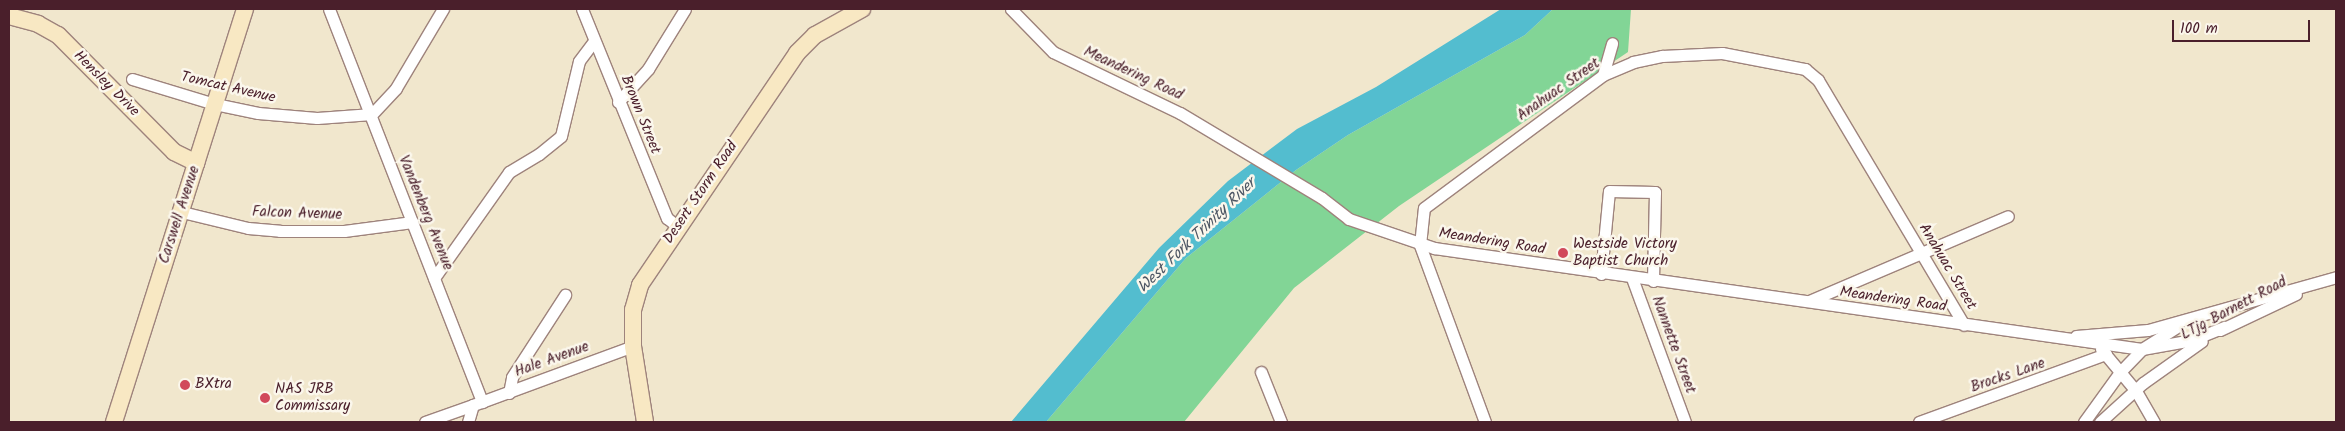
<!DOCTYPE html>
<html>
<head>
<meta charset="utf-8">
<style>
  body { margin:0 }
  #map { position:relative; width:2345px; height:431px; overflow:hidden; background:#f1e7cd; font-family:Kalam,sans-serif }
  div>[style] { position:absolute }
  .green>* { inset:0; background:#82d596 }
  .water>* { inset:0; background:#53bdcf }
  .roads { filter:drop-shadow(1px 0 #9e837c) drop-shadow(-1px 0 #9e837c) drop-shadow(0 1px #9e837c) drop-shadow(0 -1px #9e837c) }
  .street>* { height:11px; margin:-5.5px; padding:0 5.5px; transform-origin:5.5px; border-radius:5.5px; background:#fff }
  .secondary>* { height:16px; margin:-8px; padding:0 8px; transform-origin:8px; border-radius:8px; background:#f8e8c3 }
  .dots>* { width:14px; height:14px; translate:-50% -50%; box-sizing:border-box; border:2px solid #fbf7ec; border-radius:50% }
  span { translate:-50% -50%; white-space:nowrap; text-align:center; line-height:1.15; -webkit-text-stroke:5px #fbf7ec; paint-order:stroke }
  .street-label { font-size:15px; color:#4a1f2b }
  .poi-label { font-size:15px; color:#4a1f2b }
  .left { translate:0 -50%; text-align:left }
  .water-label { font-size:16px; color:#4d5664; font-style:italic }
  .frame { position:absolute; inset:0; border:10px solid #4a1f2b; pointer-events:none }
  .scale { position:absolute; left:2172px; top:20px; width:138px; height:22px; box-sizing:border-box; border:2px solid #4a1f2b; border-top:0; padding-left:6px; font-size:15px; line-height:18px; white-space:nowrap; color:#4a1f2b; -webkit-text-stroke:4px #fbf7ec; paint-order:stroke }
</style>
</head>
<body>
<div id="map">
  <div class="green">
    <i style="clip-path:polygon(1553px 9px,1631px 9px,1628px 52px,1399px 206px,1294px 288px,1184px 422px,1046px 422px,1186px 258px,1296px 170px,1348px 135px,1525px 35px)"></i>
  </div>
  <div class="water">
    <i style="clip-path:polygon(1501px 9px,1553px 9px,1525px 35px,1348px 135px,1296px 170px,1186px 258px,1046px 422px,1011px 422px,1159px 248px,1228px 181px,1297px 129px,1376px 87px)"></i>
  </div>
  <div class="roads">
    <div class="street">
      <i style="left:329px;top:9px;width:422px;rotate:68.7deg"></i>
      <i style="left:582px;top:9px;width:226px;rotate:67.9deg"></i>
      <i style="left:667px;top:218px;width:14px;rotate:39deg"></i>
      <i style="left:1011px;top:9px;width:60px;rotate:45.7deg"></i>
      <i style="left:1053px;top:52px;width:141px;rotate:25.7deg"></i>
      <i style="left:1180px;top:113px;width:165px;rotate:30.9deg"></i>
      <i style="left:1322px;top:198px;width:34px;rotate:38deg"></i>
      <i style="left:1349px;top:219px;width:90px;rotate:18.8deg"></i>
      <i style="left:1434px;top:248px;width:715px;rotate:8.12deg"></i>
      <i style="left:2142px;top:349px;width:51px;rotate:-10.2deg"></i>
      <i style="left:2192px;top:340px;width:35px;rotate:-22deg"></i>
      <i style="left:1603px;top:75px;width:33px;rotate:-74deg"></i>
      <i style="left:132px;top:79px;width:87px;rotate:16.8deg"></i>
      <i style="left:215px;top:104px;width:44px;rotate:11.8deg"></i>
      <i style="left:258px;top:113px;width:59px;rotate:4.8deg"></i>
      <i style="left:317px;top:118px;width:55px;rotate:-4.2deg"></i>
      <i style="left:372px;top:114px;width:35px;rotate:-47deg"></i>
      <i style="left:396px;top:88px;width:92px;rotate:-59.3deg"></i>
      <i style="left:618px;top:102px;width:45px;rotate:-47.7deg"></i>
      <i style="left:648px;top:69px;width:70px;rotate:-58.3deg"></i>
      <i style="left:182px;top:212px;width:68px;rotate:13.6deg"></i>
      <i style="left:248px;top:228px;width:32px;rotate:5deg"></i>
      <i style="left:280px;top:231px;width:64px"></i>
      <i style="left:344px;top:231px;width:69px;rotate:-7.5deg"></i>
      <i style="left:1601px;top:274px;width:83px;rotate:-84.5deg"></i>
      <i style="left:1609px;top:191px;width:46px;rotate:1.2deg"></i>
      <i style="left:1655px;top:192px;width:89px;rotate:91.3deg"></i>
      <i style="left:434px;top:278px;width:130px;rotate:-54.7deg"></i>
      <i style="left:509px;top:172px;width:35px;rotate:-31deg"></i>
      <i style="left:539px;top:154px;width:28px;rotate:-39deg"></i>
      <i style="left:561px;top:136px;width:77px;rotate:-76.5deg"></i>
      <i style="left:579px;top:61px;width:25px;rotate:-53deg"></i>
      <i style="left:1632px;top:278px;width:153px;rotate:69.8deg"></i>
      <i style="left:1809px;top:301px;width:216px;rotate:-23.1deg"></i>
      <i style="left:2220px;top:330px;width:84px;rotate:-25.3deg"></i>
      <i style="left:2076px;top:336px;width:72px;rotate:-4.8deg"></i>
      <i style="left:2148px;top:330px;width:195px;rotate:-15.7deg"></i>
      <i style="left:2101px;top:349px;width:55px;rotate:50.2deg"></i>
      <i style="left:2136px;top:391px;width:36px;rotate:60deg"></i>
      <i style="left:1261px;top:372px;width:54px;rotate:68.2deg"></i>
      <i style="left:509px;top:393px;width:16px;rotate:-79deg"></i>
      <i style="left:512px;top:377px;width:98px;rotate:-57.1deg"></i>
      <i style="left:425px;top:422px;width:51px;rotate:-19.5deg"></i>
      <i style="left:468px;top:422px;width:18px;rotate:-74deg"></i>
      <i style="left:473px;top:405px;width:171px;rotate:-20.2deg"></i>
      <i style="left:1485px;top:422px;width:189px;rotate:-110.2deg"></i>
      <i style="left:1420px;top:245px;width:37px;rotate:-84deg"></i>
      <i style="left:1424px;top:208px;width:223px;rotate:-36.6deg"></i>
      <i style="left:1603px;top:75px;width:33px;rotate:-23deg"></i>
      <i style="left:1633px;top:62px;width:30px;rotate:-12deg"></i>
      <i style="left:1662px;top:56px;width:60px;rotate:-2.9deg"></i>
      <i style="left:1722px;top:53px;width:85px;rotate:10.9deg"></i>
      <i style="left:1805px;top:69px;width:17px;rotate:40deg"></i>
      <i style="left:1818px;top:80px;width:285px;rotate:59.2deg"></i>
      <i style="left:1919px;top:422px;width:199px;rotate:-20deg"></i>
      <i style="left:2084px;top:422px;width:62px;rotate:-54.2deg"></i>
      <i style="left:2120px;top:372px;width:32px;rotate:-46deg"></i>
      <i style="left:2142px;top:349px;width:41px;rotate:-32.2deg"></i>
      <i style="left:2100px;top:422px;width:58px;rotate:-42.2deg"></i>
      <i style="left:2143px;top:383px;width:72px;rotate:-35.4deg"></i>
    </div>
    <div class="secondary">
      <i style="left:9px;top:16px;width:30px;rotate:15deg"></i>
      <i style="left:38px;top:24px;width:23px;rotate:29deg"></i>
      <i style="left:58px;top:35px;width:165px;rotate:45.2deg"></i>
      <i style="left:174px;top:152px;width:25px;rotate:26deg"></i>
      <i style="left:114px;top:422px;width:433px;rotate:-72.4deg"></i>
      <i style="left:645px;top:422px;width:77px;rotate:-99deg"></i>
      <i style="left:633px;top:346px;width:36px;rotate:-90deg"></i>
      <i style="left:633px;top:310px;width:26px;rotate:-74deg"></i>
      <i style="left:640px;top:285px;width:280px;rotate:-55.9deg"></i>
      <i style="left:797px;top:53px;width:25px;rotate:-45deg"></i>
      <i style="left:815px;top:35px;width:54px;rotate:-29deg"></i>
    </div>
  </div>
  <div class="dots">
    <i style="left:1563px;top:253px;background:#d1495b"></i>
    <i style="left:185px;top:385px;background:#d1495b"></i>
    <i style="left:265px;top:398px;background:#d1495b"></i>
  </div>
  <div class="street-label">
    <span style="left:1133px;top:74px;rotate:25deg">Meandering Road</span>
    <span style="left:106px;top:84px;rotate:45deg">Hensley Drive</span>
    <span style="left:228px;top:88px;rotate:13deg">Tomcat Avenue</span>
    <span style="left:1559px;top:90px;rotate:-35deg">Anahuac Street</span>
    <span style="left:640px;top:115px;rotate:68deg">Brown Street</span>
    <span style="left:701px;top:193px;rotate:-56deg">Desert Storm Road</span>
    <span style="left:425px;top:213px;rotate:68deg">Vandenberg Avenue</span>
    <span style="left:297px;top:214px;rotate:2deg">Falcon Avenue</span>
    <span style="left:180px;top:215px;rotate:-72deg">Carswell Avenue</span>
    <span style="left:1492px;top:242px;rotate:9deg">Meandering Road</span>
    <span style="left:1947px;top:267px;rotate:59deg">Anahuac Street</span>
    <span style="left:1893px;top:300px;rotate:8deg">Meandering Road</span>
    <span style="left:2234px;top:309px;rotate:-28deg">LTjg Barnett Road</span>
    <span style="left:1673px;top:345px;rotate:70deg">Nannette Street</span>
    <span style="left:552px;top:360px;rotate:-20deg">Hale Avenue</span>
    <span style="left:2008px;top:376px;rotate:-19deg">Brocks Lane</span>
  </div>
  <div class="poi-label">
    <span class="left" style="left:1573px;top:253px">Westside Victory<br>Baptist Church</span>
    <span class="left" style="left:195px;top:385px">BXtra</span>
    <span class="left" style="left:275px;top:398px">NAS JRB<br>Commissary</span>
  </div>
  <div class="water-label">
    <span style="left:1197px;top:236px;rotate:-44deg">West Fork Trinity River</span>
  </div>
  <div class="frame"></div>
  <div class="scale">100 m</div>
</div>
</body>
</html>
